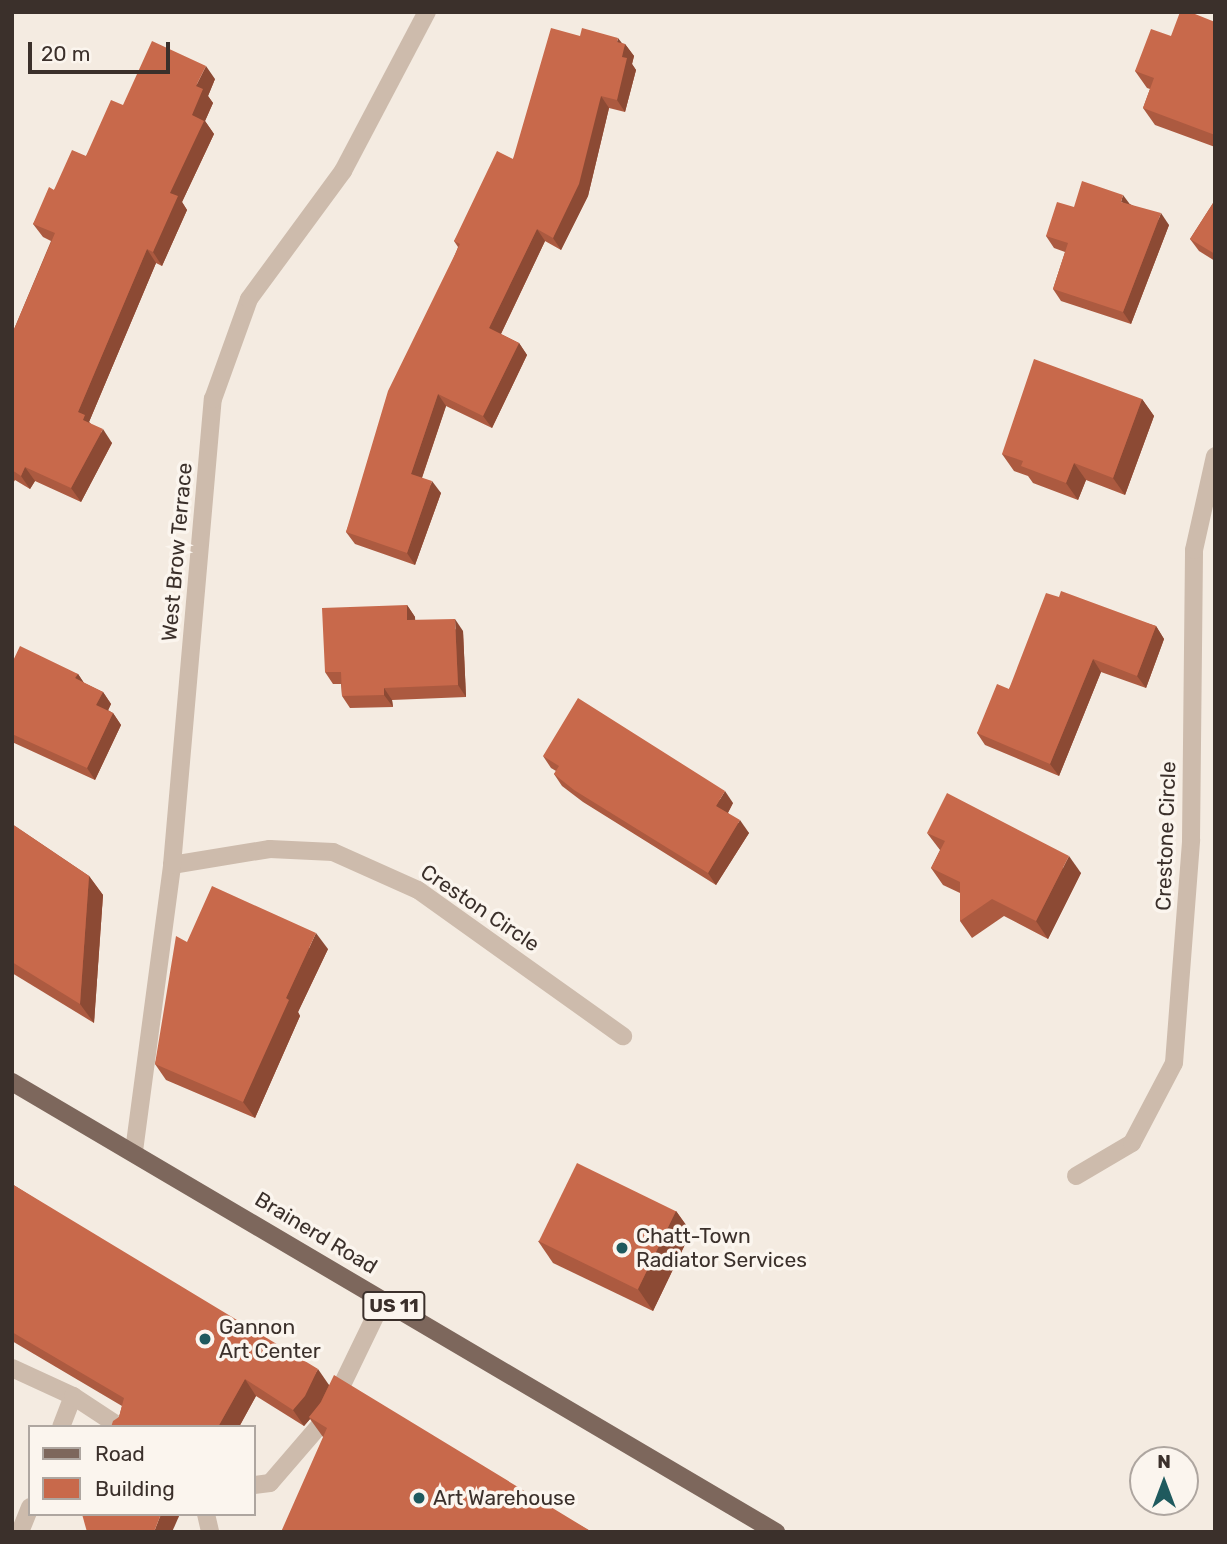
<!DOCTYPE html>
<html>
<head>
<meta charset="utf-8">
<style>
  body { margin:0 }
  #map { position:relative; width:1227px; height:1544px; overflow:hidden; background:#f4ebe1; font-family:Rubik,sans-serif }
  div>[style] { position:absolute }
  .service>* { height:18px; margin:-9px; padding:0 9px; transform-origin:9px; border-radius:9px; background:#cdbbac }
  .minor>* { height:18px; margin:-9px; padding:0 9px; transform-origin:9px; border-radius:9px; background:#cdbbac }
  .primary>* { height:18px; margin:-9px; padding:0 9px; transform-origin:9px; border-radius:9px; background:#7d675c }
  .wall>* { inset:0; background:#ac5a40 }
  .shaded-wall>* { inset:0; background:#8c4a34 }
  .building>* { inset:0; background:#c8694b; transform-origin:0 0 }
  .dots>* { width:19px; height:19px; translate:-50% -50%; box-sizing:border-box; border:4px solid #fbf5ee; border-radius:50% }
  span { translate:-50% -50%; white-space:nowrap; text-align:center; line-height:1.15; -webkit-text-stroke:7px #fbf5ee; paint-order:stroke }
  .shield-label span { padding:2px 5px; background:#fbf5ee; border:2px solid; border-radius:5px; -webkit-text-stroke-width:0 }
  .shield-label { font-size:19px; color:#3b302b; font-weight:700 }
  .street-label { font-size:21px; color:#3b302b }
  .poi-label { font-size:21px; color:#3b302b }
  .left { translate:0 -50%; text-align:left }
  .frame { position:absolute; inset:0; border:14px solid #3b302b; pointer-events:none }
  .legend { position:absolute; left:28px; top:1425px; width:228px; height:91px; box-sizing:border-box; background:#fbf5ee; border:2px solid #aea6a0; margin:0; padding:9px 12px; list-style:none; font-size:21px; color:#3b302b }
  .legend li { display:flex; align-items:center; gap:14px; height:35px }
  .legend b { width:35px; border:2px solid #aea6a0 }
  .north { position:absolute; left:1129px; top:1446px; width:70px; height:70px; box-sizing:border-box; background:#fbf5ee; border:2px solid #aea6a0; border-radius:50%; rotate:0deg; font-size:19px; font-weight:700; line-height:28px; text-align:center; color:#3b302b }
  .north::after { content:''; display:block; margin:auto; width:24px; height:32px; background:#1f5a5e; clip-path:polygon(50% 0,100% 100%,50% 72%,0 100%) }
  .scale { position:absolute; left:28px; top:42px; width:142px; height:32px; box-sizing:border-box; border:4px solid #3b302b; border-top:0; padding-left:9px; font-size:21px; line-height:24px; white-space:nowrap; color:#3b302b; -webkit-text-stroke:5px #fbf5ee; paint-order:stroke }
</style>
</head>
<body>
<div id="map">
  <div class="service">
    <i style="left:12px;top:1368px;width:67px;rotate:24.7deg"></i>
    <i style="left:73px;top:1396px;width:33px;rotate:111deg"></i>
    <i style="left:73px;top:1396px;width:56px;rotate:33.4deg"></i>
    <i style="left:254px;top:1485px;width:16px;rotate:-7deg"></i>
    <i style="left:270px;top:1483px;width:86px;rotate:-49.3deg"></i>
    <i style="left:326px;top:1418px;width:131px;rotate:-64.2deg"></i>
    <i style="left:206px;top:1514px;width:18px;rotate:77deg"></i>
    <i style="left:20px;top:1532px;width:27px;rotate:-68deg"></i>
  </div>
  <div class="minor">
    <i style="left:172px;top:865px;width:99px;rotate:-9.3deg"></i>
    <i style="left:270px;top:849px;width:63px;rotate:2.7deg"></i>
    <i style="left:333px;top:852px;width:93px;rotate:24.1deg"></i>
    <i style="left:418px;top:890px;width:252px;rotate:35.5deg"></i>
    <i style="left:134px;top:1151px;width:289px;rotate:-82.4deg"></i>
    <i style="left:172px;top:865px;width:468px;rotate:-85deg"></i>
    <i style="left:213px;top:399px;width:106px;rotate:-70.2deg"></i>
    <i style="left:249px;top:299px;width:159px;rotate:-53.7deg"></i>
    <i style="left:343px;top:171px;width:180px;rotate:-62.2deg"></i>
    <i style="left:1076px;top:1176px;width:65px;rotate:-30.5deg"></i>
    <i style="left:1132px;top:1143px;width:90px;rotate:-62.3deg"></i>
    <i style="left:1174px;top:1063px;width:224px;rotate:-85.6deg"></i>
    <i style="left:1191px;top:840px;width:290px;rotate:-89.4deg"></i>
    <i style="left:1194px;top:550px;width:96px;rotate:-77.4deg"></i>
  </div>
  <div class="primary">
    <i style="left:12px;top:1082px;width:887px;rotate:30.5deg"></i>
  </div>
  <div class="wall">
    <i style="clip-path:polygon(1215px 22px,1215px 147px,1155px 125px,1143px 108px,1150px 89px,1147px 88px,1135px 71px,1171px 36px)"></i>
    <i style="clip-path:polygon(580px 36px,625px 44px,634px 56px,632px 64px,636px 70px,625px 112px,609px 108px,588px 196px,561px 250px,545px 241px,501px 334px,519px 343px,527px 355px,492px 428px,446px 406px,422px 478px,441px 493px,415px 565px,355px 544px,346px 532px,458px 247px,454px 241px,513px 159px)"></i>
    <i style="clip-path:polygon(215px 79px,208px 96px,213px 103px,205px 121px,214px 134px,182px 202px,187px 210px,162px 266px,156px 263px,89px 422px,112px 443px,81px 502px,35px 481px,30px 489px,15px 480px,12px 485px,12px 334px,51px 241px,43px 237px,33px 224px,54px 190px,86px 156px,123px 105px)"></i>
    <i style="clip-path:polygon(1215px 200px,1215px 261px,1199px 251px,1190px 239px)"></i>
    <i style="clip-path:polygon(1130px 204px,1169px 225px,1131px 324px,1061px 301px,1053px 289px,1065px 252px,1054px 248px,1046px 236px,1074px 207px)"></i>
    <i style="clip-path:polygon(1142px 399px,1154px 416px,1125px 495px,1086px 480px,1078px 500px,1033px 483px,1028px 476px,1014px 471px,1002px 454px)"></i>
    <i style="clip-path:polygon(1059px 597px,1156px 626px,1164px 639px,1146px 688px,1101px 672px,1059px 776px,985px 745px,977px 733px,1009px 689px)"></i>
    <i style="clip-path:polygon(407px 605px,415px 617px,415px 620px,463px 631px,466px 697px,392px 700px,393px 707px,350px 708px,342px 696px,341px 684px,333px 684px,325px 672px)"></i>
    <i style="clip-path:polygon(12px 663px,78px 674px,84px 683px,103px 692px,111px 704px,108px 710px,113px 713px,121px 725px,95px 780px,12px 742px)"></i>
    <i style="clip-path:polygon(543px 756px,733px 803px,728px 813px,749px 833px,716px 885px,583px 802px,562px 786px,554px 774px,556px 771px,551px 768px)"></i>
    <i style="clip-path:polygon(12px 824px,89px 876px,103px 895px,94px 1023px,12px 973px)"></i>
    <i style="clip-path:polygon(927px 833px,1081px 873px,1048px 939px,1004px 916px,972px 938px,960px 921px,960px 893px,943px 885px,931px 868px,940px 850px)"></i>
    <i style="clip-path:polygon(187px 942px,328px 949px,298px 1012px,300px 1016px,255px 1118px,166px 1080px,155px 1064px)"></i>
    <i style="clip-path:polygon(12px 1184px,329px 1385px,592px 1532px,323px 1437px,310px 1419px,304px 1426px,256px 1396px,239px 1427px,111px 1427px,119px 1417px,122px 1406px,12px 1341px)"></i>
    <i style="clip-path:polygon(676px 1211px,691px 1232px,653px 1311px,553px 1263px,538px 1241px)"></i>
  </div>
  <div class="shaded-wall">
    <i style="clip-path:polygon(618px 38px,625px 47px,625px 44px,634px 56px,632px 64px,636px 70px,625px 112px,617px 100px,622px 57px,617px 42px)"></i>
    <i style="clip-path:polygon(206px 66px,215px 79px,208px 96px,213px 103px,205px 121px,214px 134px,182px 202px,187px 210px,162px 266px,153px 252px,192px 115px,196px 86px)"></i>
    <i style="clip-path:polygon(601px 96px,609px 108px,588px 196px,561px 250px,553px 238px)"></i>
    <i style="clip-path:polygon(1123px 195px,1132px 207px,1121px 202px)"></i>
    <i style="clip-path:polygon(1161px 213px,1169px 225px,1131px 324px,1123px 312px)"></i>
    <i style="clip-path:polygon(537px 229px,545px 241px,498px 340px,489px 328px)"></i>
    <i style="clip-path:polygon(147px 249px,156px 263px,89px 422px,94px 429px,92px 434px,78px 412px)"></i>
    <i style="clip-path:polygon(519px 343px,527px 355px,492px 428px,483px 416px)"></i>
    <i style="clip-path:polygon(438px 394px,446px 406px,419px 486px,411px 474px)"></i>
    <i style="clip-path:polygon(1142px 399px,1154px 416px,1125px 495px,1113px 478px)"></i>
    <i style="clip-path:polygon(103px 429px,112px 443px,81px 502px,71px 488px)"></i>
    <i style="clip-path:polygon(1074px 463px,1086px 480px,1078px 500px,1066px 483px)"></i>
    <i style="clip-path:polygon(25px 467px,35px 481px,30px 489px,21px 476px)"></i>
    <i style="clip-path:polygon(432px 481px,441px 493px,415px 565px,407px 553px)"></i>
    <i style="clip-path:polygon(407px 605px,415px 617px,416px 632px,407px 620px)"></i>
    <i style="clip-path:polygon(455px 619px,463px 631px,466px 697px,458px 685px)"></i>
    <i style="clip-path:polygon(1156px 626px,1164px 639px,1146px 688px,1137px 676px)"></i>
    <i style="clip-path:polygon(1093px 659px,1101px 672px,1059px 776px,1050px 764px)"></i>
    <i style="clip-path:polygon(78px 674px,86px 686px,75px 678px)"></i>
    <i style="clip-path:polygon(384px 688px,392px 700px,393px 707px,384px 695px)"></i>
    <i style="clip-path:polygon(103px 692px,111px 704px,105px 717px,96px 705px)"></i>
    <i style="clip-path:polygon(113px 713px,121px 725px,95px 780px,87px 768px)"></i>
    <i style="clip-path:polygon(725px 791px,733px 803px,725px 818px,716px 806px)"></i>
    <i style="clip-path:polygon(740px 820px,749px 833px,716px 885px,708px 873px)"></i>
    <i style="clip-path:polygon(1069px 856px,1081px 873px,1048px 939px,1036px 921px)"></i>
    <i style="clip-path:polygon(89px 876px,103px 895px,94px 1023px,80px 1004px)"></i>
    <i style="clip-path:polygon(316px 933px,328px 949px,298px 1012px,300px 1016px,255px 1118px,243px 1102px,286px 998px)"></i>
    <i style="clip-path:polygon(676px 1211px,691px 1232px,653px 1311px,638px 1289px)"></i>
    <i style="clip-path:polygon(318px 1369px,329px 1385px,316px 1412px,309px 1417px,310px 1419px,304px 1426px,293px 1410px)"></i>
    <i style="clip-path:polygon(245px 1379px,256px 1396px,239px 1427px,218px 1427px)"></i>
    <i style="clip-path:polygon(161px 1514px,180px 1514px,172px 1532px,154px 1532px)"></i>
  </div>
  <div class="building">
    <i style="clip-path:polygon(1180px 12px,1190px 12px,1215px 22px,1215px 135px,1143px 108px,1154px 78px,1135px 71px,1151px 29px,1171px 36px)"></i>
    <i style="clip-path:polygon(551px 28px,580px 36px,582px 28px,618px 38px,617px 42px,625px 44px,622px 57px,627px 58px,617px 100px,601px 96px,579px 184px,553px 238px,537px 229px,489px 328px,519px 343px,483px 416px,438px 394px,411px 474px,432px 481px,407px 553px,346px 532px,388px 391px,460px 244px,454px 241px,497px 151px,513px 159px)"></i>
    <i style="clip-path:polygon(152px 41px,206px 66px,196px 86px,203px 89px,192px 115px,204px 121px,170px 193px,178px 196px,153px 252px,147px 249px,78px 412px,85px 415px,83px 420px,103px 429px,71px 488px,25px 467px,21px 476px,12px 470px,12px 334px,55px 233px,33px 224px,49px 187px,54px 190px,72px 150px,86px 156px,111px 100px,123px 105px)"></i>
    <i style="clip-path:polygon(1082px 181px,1123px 195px,1121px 202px,1161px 213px,1123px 312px,1053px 289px,1068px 243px,1046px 236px,1057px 202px,1074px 207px)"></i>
    <i style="clip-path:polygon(1215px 200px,1215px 254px,1190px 239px)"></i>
    <i style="clip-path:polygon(1034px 359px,1142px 399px,1113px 478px,1074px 463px,1066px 483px,1021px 466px,1023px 461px,1002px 454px)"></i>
    <i style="clip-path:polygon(1061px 591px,1156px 626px,1137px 676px,1093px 659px,1050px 764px,977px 733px,997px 684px,1009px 689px,1046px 593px,1059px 597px)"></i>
    <i style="clip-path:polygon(407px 605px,407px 620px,455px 619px,458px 685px,384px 688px,384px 695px,342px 696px,341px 672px,325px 672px,322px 608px)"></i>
    <i style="clip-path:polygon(20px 646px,78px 674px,75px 678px,103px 692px,96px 705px,113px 713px,87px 768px,12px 734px,12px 663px)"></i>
    <i style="clip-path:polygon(578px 698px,725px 791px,716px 806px,740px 820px,708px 873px,574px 790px,554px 774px,559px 766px,543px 756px)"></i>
    <i style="clip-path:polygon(947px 793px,1069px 856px,1036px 921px,992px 899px,960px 921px,960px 882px,931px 868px,945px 841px,927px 833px)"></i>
    <i style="clip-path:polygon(12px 824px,89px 876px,80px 1004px,12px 962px)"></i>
    <i style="clip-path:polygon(212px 886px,316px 933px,286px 998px,289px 1000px,243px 1102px,155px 1064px,176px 936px,187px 942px)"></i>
    <i style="left:577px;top:1163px;width:110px;height:87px;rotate:26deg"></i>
    <i style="clip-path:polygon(12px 1184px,318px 1369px,305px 1396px,293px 1410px,245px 1379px,218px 1427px,111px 1427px,113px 1421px,119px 1417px,124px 1398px,12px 1332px)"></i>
    <i style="clip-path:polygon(334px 1375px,592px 1532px,281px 1532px,327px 1428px,309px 1417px,321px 1402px)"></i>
    <i style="clip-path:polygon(82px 1514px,161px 1514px,154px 1532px,87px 1532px)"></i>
  </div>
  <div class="dots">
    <i style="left:622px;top:1248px;background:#1f5a5e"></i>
    <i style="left:205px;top:1339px;background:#1f5a5e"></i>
    <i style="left:419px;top:1498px;background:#1f5a5e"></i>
  </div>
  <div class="shield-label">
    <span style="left:394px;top:1306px">US 11</span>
  </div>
  <div class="street-label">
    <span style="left:177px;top:552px;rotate:-85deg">West Brow Terrace</span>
    <span style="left:1166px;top:836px;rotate:-88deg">Crestone Circle</span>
    <span style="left:480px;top:908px;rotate:34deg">Creston Circle</span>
    <span style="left:316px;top:1233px;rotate:31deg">Brainerd Road</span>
  </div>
  <div class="poi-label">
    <span class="left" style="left:636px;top:1248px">Chatt-Town<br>Radiator Services</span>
    <span class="left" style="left:219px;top:1339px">Gannon<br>Art Center</span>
    <span class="left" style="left:433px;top:1498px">Art Warehouse</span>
  </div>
  <div class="frame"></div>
  <ul class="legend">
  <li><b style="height:9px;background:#7d675c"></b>Road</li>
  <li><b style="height:19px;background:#c8694b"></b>Building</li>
  </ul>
  <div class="north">N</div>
  <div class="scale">20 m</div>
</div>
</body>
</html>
